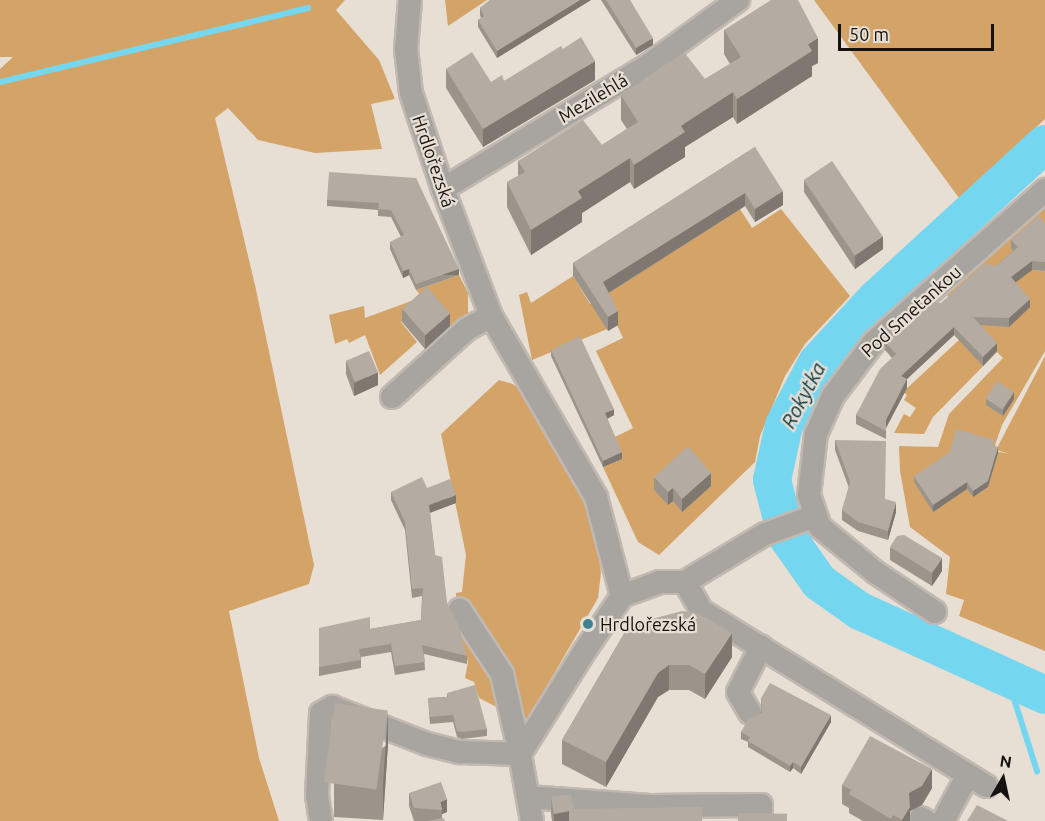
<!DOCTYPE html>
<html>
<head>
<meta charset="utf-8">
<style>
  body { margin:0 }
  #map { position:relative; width:1045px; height:821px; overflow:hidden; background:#e7ded4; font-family:Ubuntu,sans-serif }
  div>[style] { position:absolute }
  .green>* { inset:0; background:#d4a367 }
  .stream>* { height:6px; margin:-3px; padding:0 3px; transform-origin:3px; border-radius:3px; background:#75d7ef }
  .river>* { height:38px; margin:-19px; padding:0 19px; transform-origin:19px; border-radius:19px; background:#75d7ef }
  .roads { filter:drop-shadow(2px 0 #c1b9b1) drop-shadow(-2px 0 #c1b9b1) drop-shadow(0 2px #c1b9b1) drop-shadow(0 -2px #c1b9b1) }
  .minor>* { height:22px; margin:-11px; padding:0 11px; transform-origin:11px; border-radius:11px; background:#a8a5a0 }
  .wall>* { inset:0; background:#9b948b }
  .shaded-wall>* { inset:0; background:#7e7871; transform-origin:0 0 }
  .building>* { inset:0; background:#b4aca2; transform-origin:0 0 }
  .dots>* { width:16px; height:16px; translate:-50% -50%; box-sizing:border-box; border:3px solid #e7ded4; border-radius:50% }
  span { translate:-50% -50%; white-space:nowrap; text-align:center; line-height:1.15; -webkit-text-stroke:4.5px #e7ded4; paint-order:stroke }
  .street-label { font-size:18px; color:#15120f }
  .poi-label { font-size:18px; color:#15120f }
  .left { translate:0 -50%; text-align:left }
  .water-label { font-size:20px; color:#04353f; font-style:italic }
  .north { position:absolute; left:973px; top:749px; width:60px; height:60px; -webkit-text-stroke:4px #e7ded4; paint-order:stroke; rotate:9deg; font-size:16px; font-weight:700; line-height:24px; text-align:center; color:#15120f }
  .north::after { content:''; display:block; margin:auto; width:21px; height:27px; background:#15120f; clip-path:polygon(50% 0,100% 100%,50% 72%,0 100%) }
  .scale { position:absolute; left:838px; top:24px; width:156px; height:27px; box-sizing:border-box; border:3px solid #15120f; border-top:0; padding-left:8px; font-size:18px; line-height:21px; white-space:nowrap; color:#15120f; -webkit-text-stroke:4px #e7ded4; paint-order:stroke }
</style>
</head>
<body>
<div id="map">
  <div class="green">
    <i style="clip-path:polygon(0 0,345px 0,336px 10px,379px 60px,395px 99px,371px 104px,382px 149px,315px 153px,258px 140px,228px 108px,215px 118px,255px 285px,314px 565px,309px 584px,229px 611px,259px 758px,279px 821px,0 821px,0 69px,13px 57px,0 57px)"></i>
    <i style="clip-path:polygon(445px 0,487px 0,448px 26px)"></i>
    <i style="clip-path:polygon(814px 0,1045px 0,1045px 119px,959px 198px)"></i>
    <i style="clip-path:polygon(evenodd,1045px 206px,1045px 231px,1031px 270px,1045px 271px,1045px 351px,1002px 425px,993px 451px,1010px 454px,996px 450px,1045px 356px,1045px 651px,959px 616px,964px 600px,946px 594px,950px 557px,910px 527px,900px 471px,899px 446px,938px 447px,949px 414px,1003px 358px,997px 352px,933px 417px,924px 434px,894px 433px,904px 414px,910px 417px,916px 408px,904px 400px,907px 395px,903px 392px,974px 326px,946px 294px,1045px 206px,998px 453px,988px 487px,973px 497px,950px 458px,998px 453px)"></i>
    <i style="clip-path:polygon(740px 209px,752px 228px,781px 209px,850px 296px,805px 344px,785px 376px,760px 436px,755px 462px,659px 555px,638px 542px,603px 467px,622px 459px,613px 438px,633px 428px,596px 351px,623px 338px,617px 325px,532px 360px,519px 295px,527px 292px,531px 303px,573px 276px,590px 304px)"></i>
    <i style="clip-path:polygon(459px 275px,468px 293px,468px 314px,453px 329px,428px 299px,401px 322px,417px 342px,380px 375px,365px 335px,349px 343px,347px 339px,335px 344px,329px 315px,364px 306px,365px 318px,422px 297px,416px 290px)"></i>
    <i style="clip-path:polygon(499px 380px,513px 384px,534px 402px,579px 487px,597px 536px,601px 573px,598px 598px,526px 722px,479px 698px,474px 682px,465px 678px,468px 662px,458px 630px,456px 593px,462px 592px,466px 555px,441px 434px)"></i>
  </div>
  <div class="stream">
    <i style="left:0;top:82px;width:317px;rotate:-13.5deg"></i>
    <i style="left:1007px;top:677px;width:99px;rotate:72.3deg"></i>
  </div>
  <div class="river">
    <i style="left:1045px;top:144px;width:229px;rotate:137.5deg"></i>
    <i style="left:876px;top:299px;width:87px;rotate:132.7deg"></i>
    <i style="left:817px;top:363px;width:70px;rotate:118deg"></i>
    <i style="left:784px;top:425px;width:56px;rotate:102.3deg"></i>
    <i style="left:772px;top:480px;width:57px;rotate:75.7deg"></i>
    <i style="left:786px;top:535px;width:57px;rotate:54.9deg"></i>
    <i style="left:819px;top:582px;width:50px;rotate:35.3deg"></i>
    <i style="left:860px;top:611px;width:203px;rotate:24.4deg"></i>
  </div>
  <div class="roads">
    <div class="minor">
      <i style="left:410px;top:0;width:49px;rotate:94.7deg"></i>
      <i style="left:406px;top:49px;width:44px;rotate:83.5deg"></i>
      <i style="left:411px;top:93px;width:101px;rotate:71.6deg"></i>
      <i style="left:443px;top:189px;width:136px;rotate:69.3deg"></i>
      <i style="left:491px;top:316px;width:209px;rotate:59.9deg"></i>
      <i style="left:596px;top:497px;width:102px;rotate:75.3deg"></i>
      <i style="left:443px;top:189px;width:242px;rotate:-31.1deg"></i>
      <i style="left:650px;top:64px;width:109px;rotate:-36deg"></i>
      <i style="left:392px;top:397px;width:101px;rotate:-42.2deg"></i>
      <i style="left:467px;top:329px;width:27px;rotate:-28deg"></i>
      <i style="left:685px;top:582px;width:34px;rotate:60deg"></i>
      <i style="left:702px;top:611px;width:334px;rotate:31.6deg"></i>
      <i style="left:685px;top:582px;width:93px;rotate:-31deg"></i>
      <i style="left:765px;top:534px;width:53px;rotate:-19.8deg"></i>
      <i style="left:935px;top:612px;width:72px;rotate:-146.3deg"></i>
      <i style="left:875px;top:572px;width:71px;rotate:-140.7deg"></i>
      <i style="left:820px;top:527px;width:34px;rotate:-109deg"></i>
      <i style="left:809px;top:495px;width:61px;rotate:-83.5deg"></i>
      <i style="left:816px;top:434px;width:42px;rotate:-65.9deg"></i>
      <i style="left:833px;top:396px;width:68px;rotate:-52.8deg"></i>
      <i style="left:874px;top:342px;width:229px;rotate:-41.6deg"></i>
      <i style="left:750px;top:713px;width:24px;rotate:-120deg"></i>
      <i style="left:738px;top:692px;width:51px;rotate:-62.9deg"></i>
      <i style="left:528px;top:797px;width:122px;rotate:4.2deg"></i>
      <i style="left:650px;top:806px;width:111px;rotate:-0.5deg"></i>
      <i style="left:761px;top:805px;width:16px;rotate:90deg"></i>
      <i style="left:921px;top:818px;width:6px;rotate:31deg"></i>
      <i style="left:321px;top:821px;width:25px;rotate:-99deg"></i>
      <i style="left:317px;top:796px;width:83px;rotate:-87.2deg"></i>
      <i style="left:321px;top:713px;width:13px;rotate:-29deg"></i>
      <i style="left:332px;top:707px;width:102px;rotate:21.3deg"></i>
      <i style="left:427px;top:744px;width:34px;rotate:14deg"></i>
      <i style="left:460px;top:752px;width:60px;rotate:1.9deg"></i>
      <i style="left:520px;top:754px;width:82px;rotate:-102.7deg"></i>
      <i style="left:502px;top:674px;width:77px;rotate:-123.3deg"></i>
      <i style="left:532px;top:821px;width:68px;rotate:-100.2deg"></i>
      <i style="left:520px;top:754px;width:120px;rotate:-57.9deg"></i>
      <i style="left:584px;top:652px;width:68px;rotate:-55.8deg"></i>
      <i style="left:622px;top:596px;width:40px;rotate:-20.2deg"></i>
      <i style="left:660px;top:582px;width:25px"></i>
      <i style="left:943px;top:821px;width:52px;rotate:-61.5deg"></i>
    </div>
  </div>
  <div class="wall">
    <i style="clip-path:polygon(490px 0,591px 0,497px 58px,478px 27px,478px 20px,481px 18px,480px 15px,480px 8px)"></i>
    <i style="clip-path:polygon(601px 0,630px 0,653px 45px,636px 55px)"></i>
    <i style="clip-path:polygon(724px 30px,818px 63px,812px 66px,812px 76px,737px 124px,733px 117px,688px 145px,685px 147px,685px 157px,634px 189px,630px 182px,582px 213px,582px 222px,531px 255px,507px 207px,507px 182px,518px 176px,518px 161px,602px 145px,627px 129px,621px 120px,621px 95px,705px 79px,730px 64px,724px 54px)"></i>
    <i style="clip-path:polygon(563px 49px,595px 80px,483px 147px,446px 88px,446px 69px,491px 82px,504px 81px)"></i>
    <i style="clip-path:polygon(755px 147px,783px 205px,755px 222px,745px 206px,609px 293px,618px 325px,608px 331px,573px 276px,573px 263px)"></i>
    <i style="clip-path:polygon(416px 178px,459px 275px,416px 290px,409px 275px,403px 278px,390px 249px,390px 242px,401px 237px,391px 217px,378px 216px,378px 210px,327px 206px,327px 200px)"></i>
    <i style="clip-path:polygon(804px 180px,883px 249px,855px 269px,804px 192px)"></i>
    <i style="clip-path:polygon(1045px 223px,1045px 271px,1032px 270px,1015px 282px,1030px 307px,1009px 327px,981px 325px,997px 351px,983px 366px,954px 335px,907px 379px,907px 388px,886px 428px,886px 439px,856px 424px,856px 415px,892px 358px,885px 350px,885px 342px,941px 303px,996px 266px,1013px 251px,1011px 248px,1011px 240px)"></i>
    <i style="clip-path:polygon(402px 309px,450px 326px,425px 349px,402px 322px)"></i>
    <i style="clip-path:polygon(551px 350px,614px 415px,607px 419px,622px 459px,603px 467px,551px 356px)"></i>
    <i style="clip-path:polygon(346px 361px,378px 385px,354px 396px,346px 374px)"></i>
    <i style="clip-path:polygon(986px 399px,1014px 399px,1003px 416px,986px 405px)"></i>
    <i style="clip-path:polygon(835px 440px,896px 512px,888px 540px,858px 531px,842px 520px,842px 510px,849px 488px,835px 450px)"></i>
    <i style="clip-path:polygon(994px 445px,998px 453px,988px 487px,973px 497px,967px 489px,933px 512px,914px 482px,914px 476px)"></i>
    <i style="clip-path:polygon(654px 477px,711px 486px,682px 512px,673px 501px,668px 505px,654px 490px)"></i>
    <i style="clip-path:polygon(427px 488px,456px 503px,430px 513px,435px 555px,447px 603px,467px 656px,467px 664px,424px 654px,425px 670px,395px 675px,391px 652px,361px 657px,361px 668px,319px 676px,319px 628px,370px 629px,421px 620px,422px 596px,412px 598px,405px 530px,391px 500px,391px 492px)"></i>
    <i style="clip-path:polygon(890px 547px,942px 571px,932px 586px,890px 560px)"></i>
    <i style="clip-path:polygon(625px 632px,732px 657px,705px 699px,689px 690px,669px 690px,658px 697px,606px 787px,562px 764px,562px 740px)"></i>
    <i style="clip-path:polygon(447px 693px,487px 729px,487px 736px,462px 739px,457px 737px,453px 722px,430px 724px,428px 698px,447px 697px)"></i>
    <i style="clip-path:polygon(761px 698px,831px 722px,801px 774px,793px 768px,790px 772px,748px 747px,748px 742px,741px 739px,741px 732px,761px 713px)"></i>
    <i style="clip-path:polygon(388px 744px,383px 820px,334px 817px,334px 783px)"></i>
    <i style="clip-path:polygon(842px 785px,932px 788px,922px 805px,910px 811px,910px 821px,863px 821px,849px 813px,849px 808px,842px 804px)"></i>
    <i style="clip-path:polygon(409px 793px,447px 812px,442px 814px,442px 818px,445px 821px,414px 821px,409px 806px)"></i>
    <i style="clip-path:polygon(551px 796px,574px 809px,702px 821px,552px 821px,551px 814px)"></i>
  </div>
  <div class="shaded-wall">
    <i style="clip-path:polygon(580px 0,591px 0,497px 58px,497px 51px)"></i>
    <i style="clip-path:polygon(653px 38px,653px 45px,636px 55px,636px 48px)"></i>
    <i style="clip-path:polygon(818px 38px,818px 63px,812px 66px,812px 76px,737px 124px,737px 99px,808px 44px)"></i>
    <i style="clip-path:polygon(595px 61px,595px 80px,483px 147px,483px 129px)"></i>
    <i style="clip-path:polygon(733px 92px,733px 117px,685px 147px,685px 157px,634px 189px,634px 165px,681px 126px)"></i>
    <i style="clip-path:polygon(630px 158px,630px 182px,582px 213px,582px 222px,531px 255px,531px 230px,578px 191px)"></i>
    <i style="clip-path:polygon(783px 191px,783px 205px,755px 222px,755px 209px)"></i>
    <i style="clip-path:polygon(745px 193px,745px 206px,603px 296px,603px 282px)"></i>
    <i style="clip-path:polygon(883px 236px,883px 249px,855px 269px,855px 256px)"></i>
    <i style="clip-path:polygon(1032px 261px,1032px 270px,1011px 286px,1011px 277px)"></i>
    <i style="clip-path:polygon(409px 269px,409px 275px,403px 278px,403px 271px)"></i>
    <i style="left:459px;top:269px;width:6px;height:46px;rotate:90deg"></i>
    <i style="clip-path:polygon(1030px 299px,1030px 307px,1009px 327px,1009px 318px)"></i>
    <i style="clip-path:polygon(618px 311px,618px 325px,608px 331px,608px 317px)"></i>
    <i style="clip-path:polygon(450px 313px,450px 326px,425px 349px,425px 336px)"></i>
    <i style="clip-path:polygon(954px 327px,954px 335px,907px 379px,907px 388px,886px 428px,886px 420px,901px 376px)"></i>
    <i style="clip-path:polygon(997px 343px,997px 351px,983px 366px,983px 357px)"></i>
    <i style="clip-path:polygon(378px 372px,378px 385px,354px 396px,354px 383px)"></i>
    <i style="clip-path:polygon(1014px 392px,1014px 399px,1003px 416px,1003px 410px)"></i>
    <i style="clip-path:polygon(614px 409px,614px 415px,605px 420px,605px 413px)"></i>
    <i style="clip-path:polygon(998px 447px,998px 453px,988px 487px,973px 497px,973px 491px)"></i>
    <i style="clip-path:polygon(622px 452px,622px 459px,603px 467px,603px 461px)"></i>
    <i style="clip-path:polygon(711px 473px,711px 486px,682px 512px,682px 499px)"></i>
    <i style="clip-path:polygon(967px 482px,967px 489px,933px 512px,933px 505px)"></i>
    <i style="clip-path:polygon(673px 488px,673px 501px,668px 505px,668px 492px)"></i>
    <i style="clip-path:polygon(456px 495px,456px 503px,429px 513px,429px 505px)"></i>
    <i style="clip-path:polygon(896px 502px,896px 512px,888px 540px,888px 531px)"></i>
    <i style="clip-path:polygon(942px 558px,942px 571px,932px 586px,932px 573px)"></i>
    <i style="clip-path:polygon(732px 633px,732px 657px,705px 699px,705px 674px)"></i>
    <i style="clip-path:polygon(669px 665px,669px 690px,658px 697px,606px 787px,606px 762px,658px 673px)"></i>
    <i style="clip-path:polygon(388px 710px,388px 744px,383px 820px,383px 786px)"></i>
    <i style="clip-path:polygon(831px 715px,831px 722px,801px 774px,801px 767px)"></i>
    <i style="clip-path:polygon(793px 762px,793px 768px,790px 772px,790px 766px)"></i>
    <i style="clip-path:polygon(932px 769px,932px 788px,922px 805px,910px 811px,910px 821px,902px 821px,909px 793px)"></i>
    <i style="clip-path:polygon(447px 799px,447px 812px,442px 814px,442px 810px,440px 802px)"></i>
    <i style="clip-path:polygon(569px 811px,569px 821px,554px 821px,554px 814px)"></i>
  </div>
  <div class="building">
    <i style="clip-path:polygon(490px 0,580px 0,497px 51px,478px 20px,484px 16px,480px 8px)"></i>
    <i style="clip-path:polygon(606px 0,630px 0,653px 38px,636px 48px)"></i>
    <i style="clip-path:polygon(771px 0,798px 0,818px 38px,808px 44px,812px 51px,737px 99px,733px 92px,688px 121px,681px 126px,685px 132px,634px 165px,630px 158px,578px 191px,582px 198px,531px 230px,507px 182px,525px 172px,518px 161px,583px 120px,602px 145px,638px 122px,621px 95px,684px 52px,705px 79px,741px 57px,724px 30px)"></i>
    <i style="clip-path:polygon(581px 37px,595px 61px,483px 129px,446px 69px,472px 52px,491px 82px,502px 75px,504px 81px,561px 46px,563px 49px)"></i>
    <i style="clip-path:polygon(755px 147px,783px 191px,755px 209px,745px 193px,603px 282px,618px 311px,608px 317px,573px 263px)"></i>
    <i style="left:832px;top:161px;width:91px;height:34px;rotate:56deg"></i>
    <i style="clip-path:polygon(329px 172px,416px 178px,459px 269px,416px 284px,409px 269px,403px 271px,390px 242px,404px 235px,391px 210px,378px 209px,379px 203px,327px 200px)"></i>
    <i style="clip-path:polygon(1039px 216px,1045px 223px,1045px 262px,1032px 261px,1011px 277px,1030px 299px,1009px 318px,973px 317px,997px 343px,983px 357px,954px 327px,901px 376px,907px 379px,886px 420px,886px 431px,856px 415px,880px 369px,896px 354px,885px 342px,929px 303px,941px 303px,984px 264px,996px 266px,1018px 247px,1011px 240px)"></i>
    <i style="left:427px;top:287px;width:35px;height:33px;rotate:49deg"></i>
    <i style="clip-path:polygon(580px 336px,614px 409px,605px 413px,622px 452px,603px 461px,551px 350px)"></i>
    <i style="left:369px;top:351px;width:23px;height:25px;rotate:67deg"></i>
    <i style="left:997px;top:381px;width:20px;height:21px;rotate:33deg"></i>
    <i style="clip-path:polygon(956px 429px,994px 440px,993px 445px,998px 447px,988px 481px,973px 491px,967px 482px,933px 505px,914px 476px,950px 452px)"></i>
    <i style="clip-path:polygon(835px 440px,886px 441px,885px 499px,896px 502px,888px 531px,858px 522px,842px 510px,850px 482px)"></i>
    <i style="clip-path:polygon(688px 446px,711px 473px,682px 499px,673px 488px,668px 492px,654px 477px)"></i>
    <i style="clip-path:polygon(422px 477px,427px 488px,450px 479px,456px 495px,429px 505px,435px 555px,442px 557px,447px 603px,458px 624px,467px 656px,422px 645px,425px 662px,395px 666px,391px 644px,359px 649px,361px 660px,319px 667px,319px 628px,370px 617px,370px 629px,421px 620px,423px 588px,412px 589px,405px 522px,391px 492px)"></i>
    <i style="clip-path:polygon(904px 535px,942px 558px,932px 573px,890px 547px,897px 536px)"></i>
    <i style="clip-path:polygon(682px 611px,697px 613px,732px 633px,705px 674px,689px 665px,669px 665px,658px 673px,606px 762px,562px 740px,625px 632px,637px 623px)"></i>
    <i style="clip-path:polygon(770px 683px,831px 715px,801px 767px,793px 762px,790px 766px,770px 754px,748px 741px,750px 737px,741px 732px,748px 720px,762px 713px,761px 698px)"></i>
    <i style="clip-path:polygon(475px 685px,487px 729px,462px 732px,457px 731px,453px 715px,430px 717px,428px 698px,448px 697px,447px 693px)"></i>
    <i style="left:335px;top:703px;width:53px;height:80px;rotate:8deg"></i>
    <i style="clip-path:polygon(870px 736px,932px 769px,922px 786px,909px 793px,910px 807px,902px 820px,893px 815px,891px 819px,849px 794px,851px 790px,842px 785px)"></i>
    <i style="clip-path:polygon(441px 782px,447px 799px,440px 802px,442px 810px,414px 808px,409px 793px)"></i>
    <i style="clip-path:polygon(571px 795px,574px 809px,702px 807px,702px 821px,569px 821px,569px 811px,554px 814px,551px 796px)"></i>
    <i style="clip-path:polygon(977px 805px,1008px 821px,967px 821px)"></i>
    <i style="left:738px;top:813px;width:49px;height:8px;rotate:1deg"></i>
    <i style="clip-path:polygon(443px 818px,445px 821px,427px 821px)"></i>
  </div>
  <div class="dots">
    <i style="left:588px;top:624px;background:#3e8292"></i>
  </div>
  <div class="street-label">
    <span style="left:593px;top:98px;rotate:-31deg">Mezilehlá</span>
    <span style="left:434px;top:161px;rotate:71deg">Hrdlořezská</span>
    <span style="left:911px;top:311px;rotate:-42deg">Pod Smetankou</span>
  </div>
  <div class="poi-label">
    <span class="left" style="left:600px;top:624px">Hrdlořezská</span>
  </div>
  <div class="water-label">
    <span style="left:803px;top:395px;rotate:-62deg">Rokytka</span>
  </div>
  <div class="north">N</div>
  <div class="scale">50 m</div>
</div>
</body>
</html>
